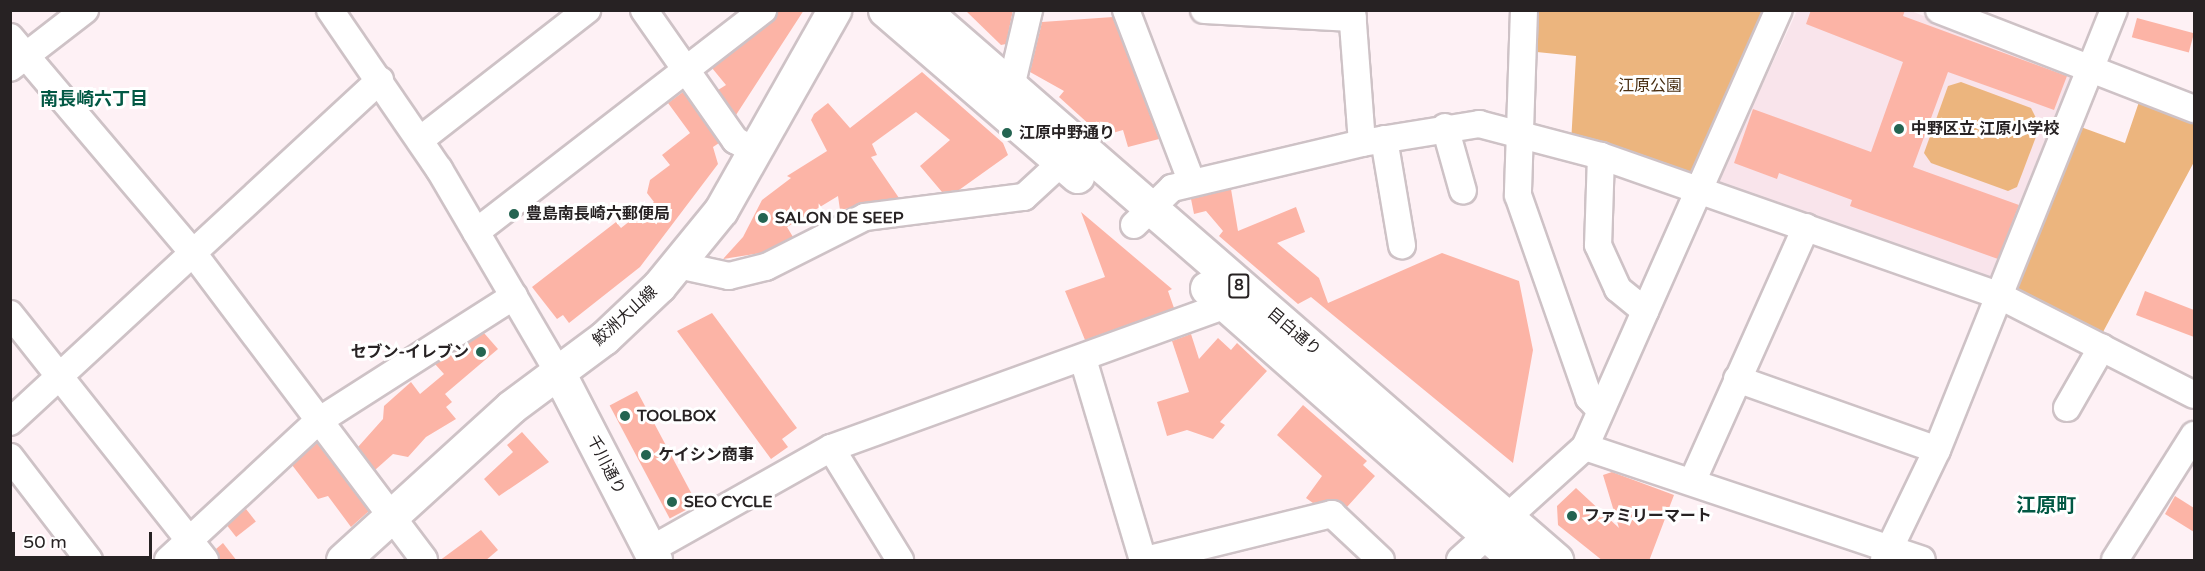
<!DOCTYPE html>
<html>
<head>
<meta charset="utf-8">
<style>
  body { margin:0 }
  #map { position:relative; width:2205px; height:571px; overflow:hidden; background:#fef1f5; font-family:"Varela Round","Noto Sans JP",sans-serif }
  div>[style] { position:absolute }
  .built>* { inset:0; background:#f9e4eb }
  .green>* { inset:0; background:#ecb57e }
  .building>* { inset:0; background:#fcb4a6; transform-origin:0 0 }
  .roads { filter:drop-shadow(2px 0 #cec2c6) drop-shadow(-2px 0 #cec2c6) drop-shadow(0 2px #cec2c6) drop-shadow(0 -2px #cec2c6) }
  .minor>* { height:26px; margin:-13px; padding:0 13px; transform-origin:13px; border-radius:13px; background:#fff }
  .major>* { height:33px; margin:-16.5px; padding:0 16.5px; transform-origin:16.5px; border-radius:16.5px; background:#fff }
  .dots>* { width:16px; height:16px; translate:-50% -50%; box-sizing:border-box; border:3px solid #fff; border-radius:50% }
  span { translate:-50% -50%; white-space:nowrap; text-align:center; line-height:1.15; -webkit-text-stroke:6px #fff; paint-order:stroke }
  .shield-label span { padding:2px 4px; background:#fff; border:2px solid; border-radius:4px; -webkit-text-stroke-width:0 }
  .shield-label { font-size:15px; color:#272223; font-weight:700 }
  .park-label { font-size:16px; color:#482e12 }
  .poi-label { font-size:16px; color:#272223; font-weight:700 }
  .left { translate:0 -50%; text-align:left }
  .right { translate:-100% -50%; text-align:right }
  .street-label { font-size:16px; color:#272223 }
  .neighbourhood-label { font-size:18px; color:#025844; font-weight:700 }
  .quarter-label { font-size:20px; color:#025844; font-weight:700 }
  .frame { position:absolute; inset:0; border:12px solid #272223; pointer-events:none }
  .scale { position:absolute; left:12px; top:532px; width:140px; height:27px; box-sizing:border-box; border:3px solid #272223; border-top:0; padding-left:8px; font-size:18px; line-height:21px; white-space:nowrap; color:#272223; -webkit-text-stroke:4px #fff; paint-order:stroke }
</style>
</head>
<body>
<div id="map">
  <div class="built">
    <i style="clip-path:polygon(1797px 11px,1911px 11px,2074px 74px,1997px 280px,1988px 284px,1722px 190px,1718px 180px)"></i>
  </div>
  <div class="green">
    <i style="clip-path:polygon(1535px 11px,1768px 11px,1693px 179px,1571px 143px,1576px 56px,1527px 51px)"></i>
    <i style="clip-path:polygon(1961px 82px,2031px 108px,2040px 126px,2017px 187px,2008px 191px,1931px 163px,1924px 153px,1948px 86px)"></i>
    <i style="clip-path:polygon(2140px 99px,2194px 121px,2194px 162px,2103px 332px,2095px 334px,2017px 295px,2013px 285px,2078px 126px,2125px 143px)"></i>
  </div>
  <div class="building">
    <i style="clip-path:polygon(778px 10px,804px 10px,736px 115px,718px 90px,726px 85px,712px 68px,772px 22px)"></i>
    <i style="clip-path:polygon(965px 10px,1013px 10px,1006px 44px,1001px 45px)"></i>
    <i style="clip-path:polygon(1811px 10px,1905px 10px,1903px 16px,2067px 76px,2054px 110px,1948px 72px,1913px 167px,2019px 205px,1998px 259px,1850px 206px,1852px 200px,1779px 173px,1777px 179px,1734px 163px,1753px 109px,1871px 152px,1903px 62px,1806px 24px)"></i>
    <i style="clip-path:polygon(1113px 17px,1159px 139px,1128px 147px,1123px 130px,1102px 136px,1059px 97px,1064px 91px,1030px 72px,1042px 22px)"></i>
    <i style="left:2137px;top:18px;width:59px;height:20px;rotate:15deg"></i>
    <i style="clip-path:polygon(922px 72px,1003px 143px,1008px 155px,959px 190px,942px 192px,920px 166px,950px 140px,916px 112px,872px 144px,877px 155px,871px 157px,899px 198px,840px 210px,838px 196px,787px 227px,793px 237px,761px 253px,723px 259px,743px 237px,762px 200px,791px 178px,787px 176px,827px 151px,811px 120px,814px 114px,828px 103px,850px 128px)"></i>
    <i style="clip-path:polygon(683px 92px,719px 143px,713px 147px,718px 164px,640px 267px,569px 323px,563px 315px,557px 319px,532px 287px,616px 222px,621px 228px,654px 202px,647px 193px,650px 180px,670px 165px,662px 155px,690px 133px,668px 103px)"></i>
    <i style="clip-path:polygon(1231px 189px,1238px 231px,1296px 207px,1305px 232px,1277px 243px,1319px 278px,1328px 303px,1442px 253px,1519px 281px,1533px 350px,1513px 463px,1311px 297px,1298px 304px,1219px 236px,1223px 231px,1206px 211px,1194px 214px,1191px 199px)"></i>
    <i style="clip-path:polygon(1081px 212px,1172px 289px,1168px 291px,1174px 308px,1085px 340px,1065px 291px,1105px 277px)"></i>
    <i style="clip-path:polygon(2145px 291px,2194px 310px,2194px 337px,2136px 315px)"></i>
    <i style="clip-path:polygon(712px 313px,797px 428px,782px 439px,788px 447px,771px 459px,677px 331px)"></i>
    <i style="clip-path:polygon(484px 333px,498px 349px,445px 394px,452px 402px,446px 407px,456px 419px,426px 437px,408px 457px,393px 454px,375px 470px,358px 447px,383px 419px,384px 406px,411px 382px,420px 394px,444px 374px,435px 364px)"></i>
    <i style="clip-path:polygon(1191px 334px,1199px 359px,1218px 338px,1231px 350px,1237px 343px,1267px 371px,1220px 422px,1225px 425px,1213px 439px,1187px 430px,1167px 436px,1157px 402px,1189px 392px,1172px 341px)"></i>
    <i style="left:637px;top:391px;width:128px;height:31px;rotate:62deg"></i>
    <i style="clip-path:polygon(1303px 405px,1367px 461px,1363px 465px,1375px 476px,1347px 507px,1335px 499px,1313px 503px,1306px 498px,1322px 476px,1277px 435px)"></i>
    <i style="clip-path:polygon(522px 432px,549px 462px,499px 496px,484px 479px,513px 452px,507px 445px)"></i>
    <i style="clip-path:polygon(317px 443px,369px 511px,351px 527px,328px 496px,318px 499px,292px 465px)"></i>
    <i style="clip-path:polygon(1612px 472px,1674px 495px,1649px 561px,1603px 561px,1558px 525px,1557px 506px,1576px 488px,1619px 528px,1603px 475px)"></i>
    <i style="clip-path:polygon(2175px 496px,2194px 508px,2194px 532px,2165px 514px)"></i>
    <i style="left:246px;top:509px;width:16px;height:25px;rotate:52deg"></i>
    <i style="clip-path:polygon(481px 530px,498px 550px,485px 561px,439px 561px)"></i>
    <i style="clip-path:polygon(223px 543px,237px 561px,220px 561px,216px 549px)"></i>
  </div>
  <div class="roads">
    <div class="minor">
      <i style="left:330px;top:10px;width:193px;rotate:55.6deg"></i>
      <i style="left:439px;top:169px;width:233px;rotate:59.6deg"></i>
      <i style="left:644px;top:10px;width:159px;rotate:55deg"></i>
      <i style="left:735px;top:140px;width:24px;rotate:30deg"></i>
      <i style="left:1126px;top:10px;width:185px;rotate:69.1deg"></i>
      <i style="left:1204px;top:10px;width:149px;rotate:3.1deg"></i>
      <i style="left:1352px;top:10px;width:133px;rotate:85.7deg"></i>
      <i style="left:1524px;top:10px;width:185px;rotate:91.9deg"></i>
      <i style="left:1518px;top:195px;width:215px;rotate:70.7deg"></i>
      <i style="left:1589px;top:398px;width:16px;rotate:47deg"></i>
      <i style="left:1939px;top:10px;width:274px;rotate:21.2deg"></i>
      <i style="left:10px;top:37px;width:283px;rotate:49.7deg"></i>
      <i style="left:193px;top:253px;width:384px;rotate:53deg"></i>
      <i style="left:10px;top:68px;width:95px;rotate:-37.7deg"></i>
      <i style="left:1011px;top:87px;width:79px;rotate:-76.8deg"></i>
      <i style="left:1445px;top:127px;width:66px;rotate:74.3deg"></i>
      <i style="left:1384px;top:139px;width:108px;rotate:80.4deg"></i>
      <i style="left:420px;top:140px;width:212px;rotate:-37.9deg"></i>
      <i style="left:1601px;top:156px;width:89px;rotate:91.9deg"></i>
      <i style="left:1598px;top:245px;width:48px;rotate:65.6deg"></i>
      <i style="left:1618px;top:289px;width:35px;rotate:39deg"></i>
      <i style="left:1134px;top:225px;width:53px;rotate:-44.2deg"></i>
      <i style="left:1172px;top:188px;width:195px;rotate:-13.3deg"></i>
      <i style="left:1362px;top:143px;width:119px;rotate:-9.2deg"></i>
      <i style="left:1479px;top:124px;width:126px;rotate:14.7deg"></i>
      <i style="left:1601px;top:156px;width:421px;rotate:19.3deg"></i>
      <i style="left:1998px;top:295px;width:220px;rotate:27deg"></i>
      <i style="left:476px;top:232px;width:363px;rotate:-37.7deg"></i>
      <i style="left:678px;top:265px;width:52px;rotate:12.2deg"></i>
      <i style="left:729px;top:276px;width:38px;rotate:-14deg"></i>
      <i style="left:766px;top:267px;width:111px;rotate:-26.8deg"></i>
      <i style="left:865px;top:217px;width:160px;rotate:-7.2deg"></i>
      <i style="left:1024px;top:197px;width:52px;rotate:-42.6deg"></i>
      <i style="left:10px;top:314px;width:314px;rotate:51.6deg"></i>
      <i style="left:1083px;top:359px;width:210px;rotate:73.4deg"></i>
      <i style="left:1737px;top:379px;width:212px;rotate:19.5deg"></i>
      <i style="left:2067px;top:408px;width:70px;rotate:-60.2deg"></i>
      <i style="left:10px;top:422px;width:504px;rotate:-42.75deg"></i>
      <i style="left:1585px;top:447px;width:355px;rotate:18.5deg"></i>
      <i style="left:831px;top:448px;width:132px;rotate:58.4deg"></i>
      <i style="left:10px;top:457px;width:130px;rotate:52.5deg"></i>
      <i style="left:1693px;top:480px;width:277px;rotate:-65.9deg"></i>
      <i style="left:650px;top:550px;width:208px;rotate:-29.4deg"></i>
      <i style="left:831px;top:448px;width:421px;rotate:-19.9deg"></i>
      <i style="left:168px;top:560px;width:203px;rotate:-42.8deg"></i>
      <i style="left:317px;top:422px;width:234px;rotate:-32.6deg"></i>
      <i style="left:1145px;top:560px;width:193px;rotate:-13.8deg"></i>
      <i style="left:1332px;top:514px;width:67px;rotate:43.2deg"></i>
      <i style="left:1460px;top:560px;width:169px;rotate:-42.1deg"></i>
      <i style="left:1585px;top:447px;width:478px;rotate:-66.1deg"></i>
      <i style="left:1884px;top:560px;width:122px;rotate:-64.3deg"></i>
      <i style="left:1937px;top:450px;width:474px;rotate:-68.1deg"></i>
      <i style="left:2115px;top:560px;width:148px;rotate:-57.7deg"></i>
    </div>
    <div class="major">
      <i style="left:885px;top:10px;width:254px;rotate:40.8deg"></i>
      <i style="left:923px;top:10px;width:839px;rotate:40.99deg"></i>
      <i style="left:1207px;top:288px;width:412px;rotate:41.4deg"></i>
      <i style="left:557px;top:370px;width:214px;rotate:62.7deg"></i>
      <i style="left:343px;top:560px;width:227px;rotate:-42.3deg"></i>
      <i style="left:511px;top:407px;width:116px;rotate:-36.6deg"></i>
      <i style="left:604px;top:338px;width:76px;rotate:-43.4deg"></i>
      <i style="left:659px;top:286px;width:98px;rotate:-50.8deg"></i>
      <i style="left:721px;top:210px;width:230px;rotate:-60.5deg"></i>
    </div>
  </div>
  <div class="dots">
    <i style="left:1899px;top:129px;background:#246451"></i>
    <i style="left:1007px;top:133px;background:#246451"></i>
    <i style="left:514px;top:214px;background:#246451"></i>
    <i style="left:763px;top:218px;background:#246451"></i>
    <i style="left:481px;top:352px;background:#246451"></i>
    <i style="left:625px;top:416px;background:#246451"></i>
    <i style="left:646px;top:455px;background:#246451"></i>
    <i style="left:672px;top:502px;background:#246451"></i>
    <i style="left:1572px;top:516px;background:#246451"></i>
  </div>
  <div class="shield-label">
    <span style="left:1239px;top:286px">8</span>
  </div>
  <div class="park-label">
    <span style="left:1650px;top:86px">江原公園</span>
  </div>
  <div class="poi-label">
    <span class="left" style="left:1911px;top:129px">中野区立 江原小学校</span>
    <span class="left" style="left:1019px;top:133px">江原中野通り</span>
    <span class="left" style="left:526px;top:214px">豊島南長崎六郵便局</span>
    <span class="left" style="left:775px;top:218px">SALON DE SEEP</span>
    <span class="right" style="left:469px;top:352px">セブン-イレブン</span>
    <span class="left" style="left:637px;top:416px">TOOLBOX</span>
    <span class="left" style="left:658px;top:455px">ケイシン商事</span>
    <span class="left" style="left:684px;top:502px">SEO CYCLE</span>
    <span class="left" style="left:1584px;top:516px">ファミリーマート</span>
  </div>
  <div class="street-label">
    <span style="left:625px;top:316px;rotate:-42deg">鮫洲大山線</span>
    <span style="left:1294px;top:332px;rotate:40deg">目白通り</span>
    <span style="left:606px;top:465px;rotate:63deg">千川通り</span>
  </div>
  <div class="neighbourhood-label">
    <span style="left:94px;top:99px">南長崎六丁目</span>
  </div>
  <div class="quarter-label">
    <span style="left:2046px;top:506px">江原町</span>
  </div>
  <div class="frame"></div>
  <div class="scale">50 m</div>
</div>
</body>
</html>
